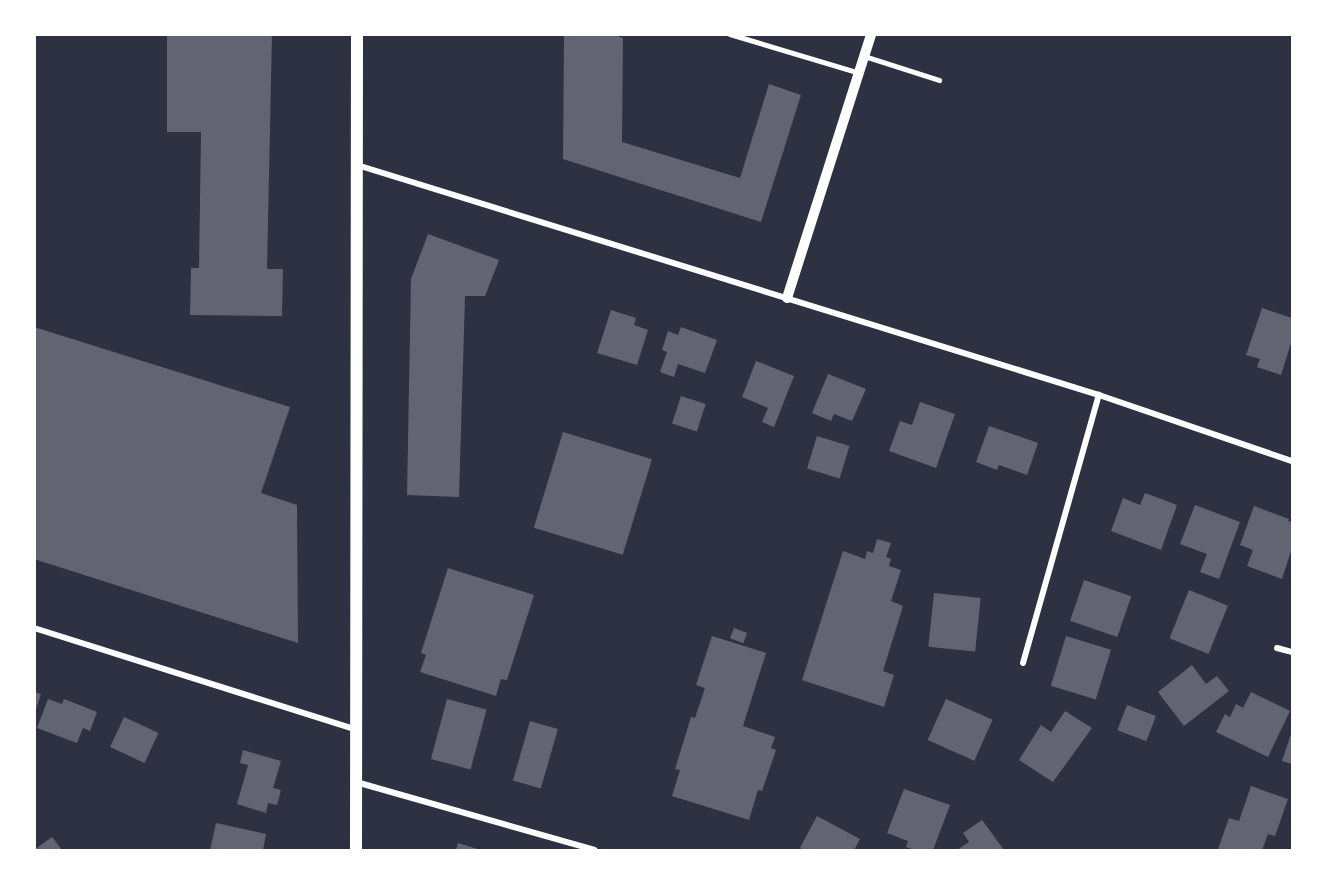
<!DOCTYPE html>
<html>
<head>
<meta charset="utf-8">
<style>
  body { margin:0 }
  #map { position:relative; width:1327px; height:885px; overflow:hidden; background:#2d3142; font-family:"Space Grotesk",sans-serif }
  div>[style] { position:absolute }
  .building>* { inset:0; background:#626471; transform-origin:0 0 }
  .service>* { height:4.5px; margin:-2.25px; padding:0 2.25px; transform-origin:2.25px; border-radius:2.25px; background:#fff }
  .minor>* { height:6px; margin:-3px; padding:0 3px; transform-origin:3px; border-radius:3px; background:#fff }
  .tertiary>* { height:10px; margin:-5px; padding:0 5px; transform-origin:5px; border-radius:5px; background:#fff }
  .secondary>* { height:12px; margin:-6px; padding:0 6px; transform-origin:6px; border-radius:6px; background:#fff }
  span { translate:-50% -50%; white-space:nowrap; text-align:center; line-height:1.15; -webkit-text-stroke:4.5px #fff; paint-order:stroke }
  .frame { position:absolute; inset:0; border:36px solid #fff; pointer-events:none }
</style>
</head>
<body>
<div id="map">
  <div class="building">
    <i style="clip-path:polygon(167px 34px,272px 34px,267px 269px,283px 269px,282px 316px,190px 315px,191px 268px,199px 268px,201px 132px,167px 132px)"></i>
    <i style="clip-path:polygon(564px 34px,611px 34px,623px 38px,622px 142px,740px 178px,769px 84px,801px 95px,761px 222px,563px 159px)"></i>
    <i style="clip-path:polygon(428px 234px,499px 260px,485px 296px,465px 296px,459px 497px,407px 495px,411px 279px)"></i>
    <i style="clip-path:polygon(1262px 308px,1292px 318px,1292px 340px,1281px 375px,1257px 367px,1260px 359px,1246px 355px)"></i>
    <i style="clip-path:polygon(611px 310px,636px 318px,634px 325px,648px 330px,637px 365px,597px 353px)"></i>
    <i style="clip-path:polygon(34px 327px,290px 407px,261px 493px,297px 505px,298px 643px,34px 559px)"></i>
    <i style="clip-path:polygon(681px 327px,717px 340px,705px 373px,678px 364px,674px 377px,660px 372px,667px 352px,662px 350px,668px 331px,678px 335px)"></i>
    <i style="clip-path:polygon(756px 361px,794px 376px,774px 427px,762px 422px,768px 408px,742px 397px)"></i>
    <i style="clip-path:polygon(828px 374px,866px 389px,852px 421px,834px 414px,831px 421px,812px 413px)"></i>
    <i style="left:681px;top:396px;width:26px;height:29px;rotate:18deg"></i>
    <i style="clip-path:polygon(920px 402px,955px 414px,936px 468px,889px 451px,900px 421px,912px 425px)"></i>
    <i style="clip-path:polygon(989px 426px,1038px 443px,1027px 475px,999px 465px,997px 470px,976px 462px)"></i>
    <i style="left:563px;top:432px;width:93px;height:100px;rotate:17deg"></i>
    <i style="left:817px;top:436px;width:34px;height:34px;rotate:17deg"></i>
    <i style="clip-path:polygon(1145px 493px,1177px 505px,1161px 550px,1111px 531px,1123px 498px,1140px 505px)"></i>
    <i style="clip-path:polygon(1195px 505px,1240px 522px,1219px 579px,1200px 572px,1207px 554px,1180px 544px)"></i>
    <i style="clip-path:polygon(1254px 506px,1289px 519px,1288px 521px,1292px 522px,1292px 548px,1282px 579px,1247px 566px,1253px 550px,1240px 545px)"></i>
    <i style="clip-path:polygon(877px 539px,891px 543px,886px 557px,891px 559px,889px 566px,901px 570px,891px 601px,903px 606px,883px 671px,894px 675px,884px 707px,802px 680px,843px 551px,865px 559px,867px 551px,873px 553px)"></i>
    <i style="clip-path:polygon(448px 568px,534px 595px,507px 680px,501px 679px,496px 696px,420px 672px,426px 655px,421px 653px)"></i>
    <i style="left:1084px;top:580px;width:50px;height:43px;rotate:19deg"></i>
    <i style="left:1189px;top:590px;width:42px;height:52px;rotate:22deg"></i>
    <i style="left:934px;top:593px;width:47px;height:54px;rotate:6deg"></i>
    <i style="left:734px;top:628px;width:14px;height:11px;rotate:21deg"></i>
    <i style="clip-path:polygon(712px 636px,766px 653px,743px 726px,775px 737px,771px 748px,776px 750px,762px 791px,758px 790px,749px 820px,672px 796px,680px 770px,675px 769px,691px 717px,695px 718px,705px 688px,696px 685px)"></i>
    <i style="left:1066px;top:636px;width:47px;height:52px;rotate:17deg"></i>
    <i style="clip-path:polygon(1192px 665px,1206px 684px,1217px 676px,1229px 691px,1184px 726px,1158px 692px)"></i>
    <i style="clip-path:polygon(34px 692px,41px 694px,35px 712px,34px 712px)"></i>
    <i style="clip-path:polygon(1251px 692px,1290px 711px,1268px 757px,1216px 732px,1225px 714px,1230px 717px,1236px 704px,1243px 708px)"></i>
    <i style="clip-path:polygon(48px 699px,62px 704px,64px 699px,97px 712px,90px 731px,83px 728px,77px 743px,37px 728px)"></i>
    <i style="left:447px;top:699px;width:41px;height:62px;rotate:15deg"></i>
    <i style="left:946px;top:699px;width:51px;height:45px;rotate:24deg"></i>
    <i style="left:1127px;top:705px;width:31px;height:27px;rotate:21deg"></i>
    <i style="clip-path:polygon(1065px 711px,1092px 728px,1053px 782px,1019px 760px,1041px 725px,1051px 732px)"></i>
    <i style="left:124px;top:717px;width:38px;height:33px;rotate:25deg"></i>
    <i style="left:530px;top:721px;width:29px;height:62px;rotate:16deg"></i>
    <i style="clip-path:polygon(1292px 731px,1292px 764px,1282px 761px)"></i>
    <i style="clip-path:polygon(243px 750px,281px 761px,273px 788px,281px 790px,277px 805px,268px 803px,266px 813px,237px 804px,248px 765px,240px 763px)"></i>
    <i style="clip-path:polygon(1251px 786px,1288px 799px,1275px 836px,1268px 834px,1262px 850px,1218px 849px,1229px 818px,1239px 821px)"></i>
    <i style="clip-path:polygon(904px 789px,950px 805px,933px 850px,915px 850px,906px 847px,908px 841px,887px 833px)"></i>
    <i style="clip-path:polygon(817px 816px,860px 839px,854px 850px,804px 850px,800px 848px)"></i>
    <i style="clip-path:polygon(982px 820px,1004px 850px,957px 850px,969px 842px,963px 833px)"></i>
    <i style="clip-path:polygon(216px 823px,266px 834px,263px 850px,210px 850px)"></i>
    <i style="clip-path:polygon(52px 837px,62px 850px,34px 850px)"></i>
    <i style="clip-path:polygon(458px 843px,481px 850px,456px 850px)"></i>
  </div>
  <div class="service">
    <i style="left:730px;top:34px;width:133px;rotate:16.7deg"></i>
    <i style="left:864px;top:56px;width:79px;rotate:17.7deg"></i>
  </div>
  <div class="minor">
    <i style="left:357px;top:165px;width:777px;rotate:17.22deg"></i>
    <i style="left:1099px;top:395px;width:204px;rotate:18.9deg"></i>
    <i style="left:34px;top:628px;width:337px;rotate:17.5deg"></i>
    <i style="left:1277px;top:648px;width:16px;rotate:15deg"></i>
    <i style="left:1023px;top:663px;width:279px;rotate:-74.2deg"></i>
    <i style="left:356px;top:782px;width:248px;rotate:15.9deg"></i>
  </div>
  <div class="tertiary">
    <i style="left:787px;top:298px;width:277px;rotate:-72.3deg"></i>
  </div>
  <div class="secondary">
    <i style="left:356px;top:850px;width:816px;rotate:-89.93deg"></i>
  </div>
  <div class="frame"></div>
</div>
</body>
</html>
